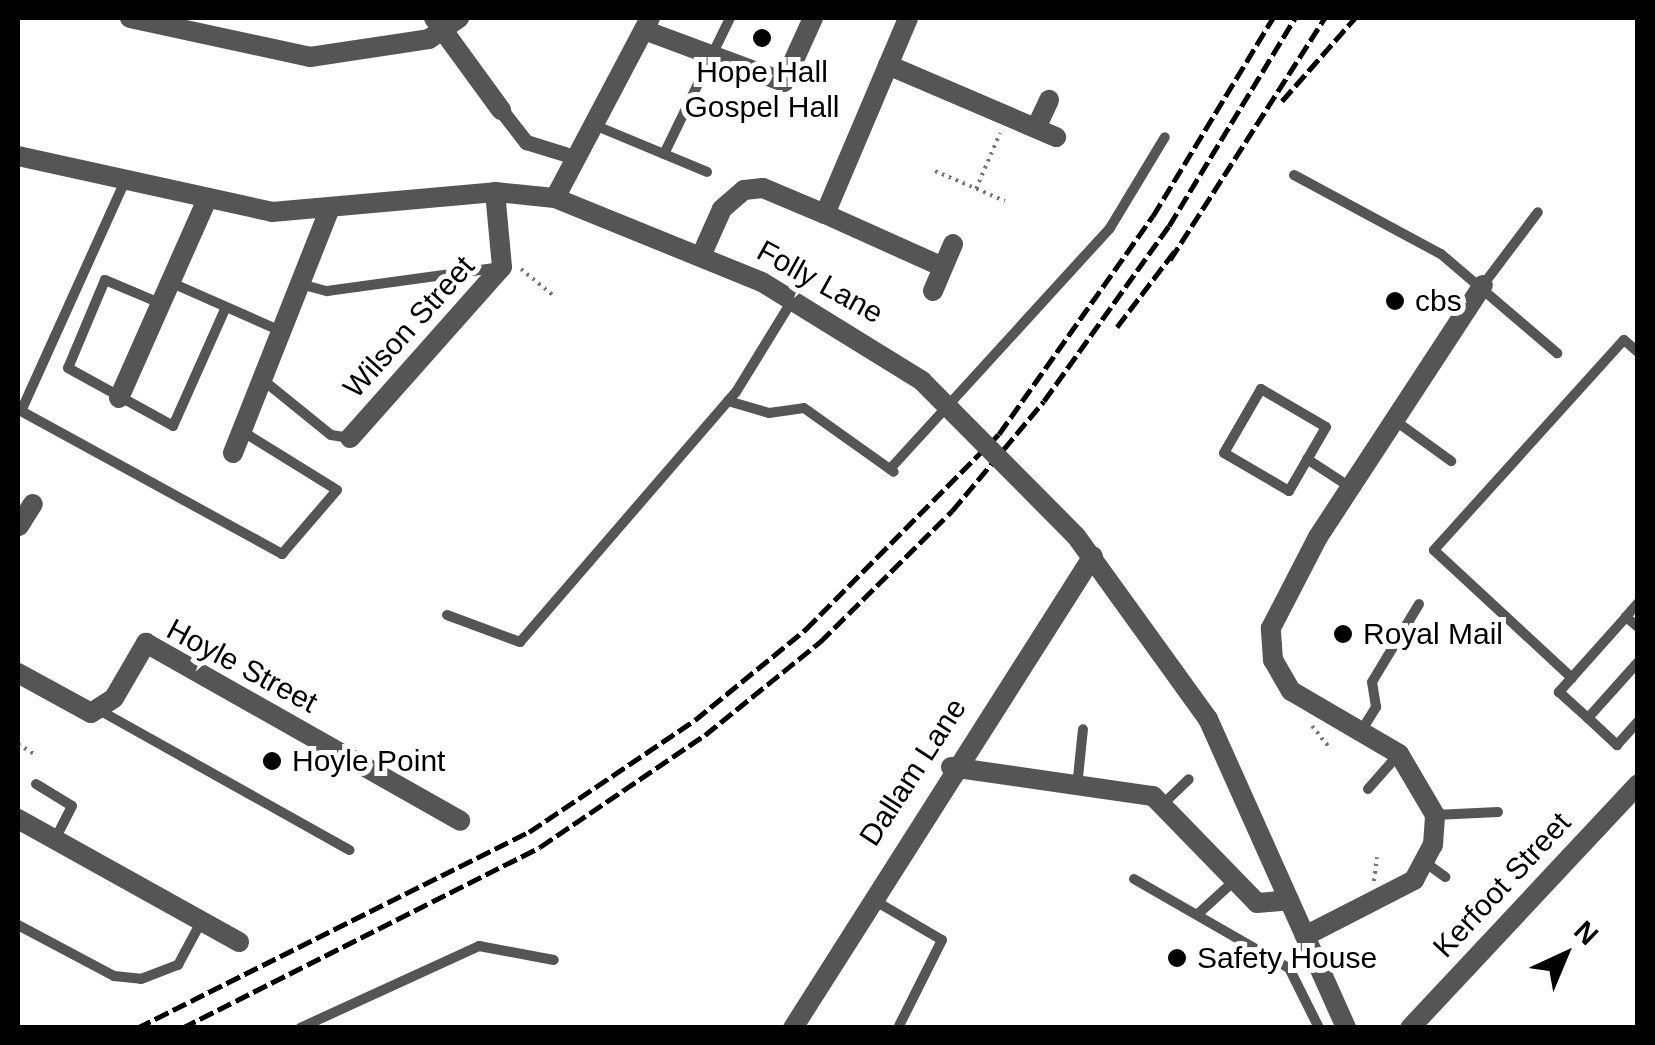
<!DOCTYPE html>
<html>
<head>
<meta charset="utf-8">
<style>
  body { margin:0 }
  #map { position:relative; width:1655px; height:1045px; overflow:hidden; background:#fff; font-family:Helvetica,sans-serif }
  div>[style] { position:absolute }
  .path>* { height:4px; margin-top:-2px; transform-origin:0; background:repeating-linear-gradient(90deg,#777 0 2.5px,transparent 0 7.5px) }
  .service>* { height:10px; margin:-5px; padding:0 5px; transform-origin:5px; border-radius:5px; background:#555 }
  .pedestrian>* { height:15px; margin:-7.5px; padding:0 7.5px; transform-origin:7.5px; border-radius:7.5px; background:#555 }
  .minor>* { height:20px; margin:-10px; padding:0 10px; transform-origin:10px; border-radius:10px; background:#555 }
  .tertiary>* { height:20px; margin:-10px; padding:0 10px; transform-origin:10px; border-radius:10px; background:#555 }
  .rail>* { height:5px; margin-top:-2.5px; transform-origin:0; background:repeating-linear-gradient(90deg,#000 0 15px,transparent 0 20px) }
  .tertiary-bridge>* { height:20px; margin:-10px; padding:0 10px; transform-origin:10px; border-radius:10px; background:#555 }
  .dots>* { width:28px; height:28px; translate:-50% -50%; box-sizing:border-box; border:5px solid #fff; border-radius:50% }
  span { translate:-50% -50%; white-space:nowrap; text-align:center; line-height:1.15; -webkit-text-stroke:10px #fff; paint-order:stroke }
  .poi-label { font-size:30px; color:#000 }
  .left { translate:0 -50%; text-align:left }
  .street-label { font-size:30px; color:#000 }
  .frame { position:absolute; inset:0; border:20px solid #000; pointer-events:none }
  .north { position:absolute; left:1515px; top:905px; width:100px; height:100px; -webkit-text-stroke:8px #fff; paint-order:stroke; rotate:44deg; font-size:28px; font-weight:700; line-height:40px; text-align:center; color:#000 }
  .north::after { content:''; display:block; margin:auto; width:35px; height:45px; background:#000; clip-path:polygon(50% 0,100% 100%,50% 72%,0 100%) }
</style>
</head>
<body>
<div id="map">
  <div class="path">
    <i style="left:935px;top:171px;width:76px;rotate:23.2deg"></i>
    <i style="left:976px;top:189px;width:61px;rotate:-66.8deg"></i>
    <i style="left:521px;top:269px;width:43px;rotate:39.3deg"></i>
    <i style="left:1312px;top:726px;width:28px;rotate:51deg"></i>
    <i style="left:18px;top:744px;width:22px;rotate:32deg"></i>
    <i style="left:1374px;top:881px;width:24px;rotate:-83deg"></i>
  </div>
  <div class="service">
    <i style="left:599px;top:127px;width:117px;rotate:22.6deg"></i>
    <i style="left:664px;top:154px;width:151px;rotate:-64.1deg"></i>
    <i style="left:1294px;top:175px;width:167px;rotate:28.3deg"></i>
    <i style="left:1441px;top:254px;width:153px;rotate:40.5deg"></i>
    <i style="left:125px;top:181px;width:252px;rotate:114.3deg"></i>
    <i style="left:21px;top:411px;width:298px;rotate:28.7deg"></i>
    <i style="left:282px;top:554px;width:84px;rotate:-49.3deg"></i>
    <i style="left:337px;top:490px;width:112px;rotate:-148.2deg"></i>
    <i style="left:172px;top:283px;width:119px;rotate:23.8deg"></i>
    <i style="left:304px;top:285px;width:24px;rotate:15deg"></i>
    <i style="left:327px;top:291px;width:171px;rotate:-7.8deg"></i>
    <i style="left:1483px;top:285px;width:91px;rotate:-53deg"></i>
    <i style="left:162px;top:304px;width:62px;rotate:-157.2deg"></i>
    <i style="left:105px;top:280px;width:95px;rotate:112.8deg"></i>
    <i style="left:68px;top:368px;width:120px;rotate:28.9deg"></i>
    <i style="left:173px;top:426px;width:130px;rotate:-66deg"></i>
    <i style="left:263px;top:380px;width:87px;rotate:39deg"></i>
    <i style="left:331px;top:435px;width:19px;rotate:9deg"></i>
    <i style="left:1261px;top:389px;width:75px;rotate:30.3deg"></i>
    <i style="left:1326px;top:427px;width:74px;rotate:120deg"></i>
    <i style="left:1289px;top:491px;width:75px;rotate:-149.7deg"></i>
    <i style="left:1224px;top:453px;width:74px;rotate:-60deg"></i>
    <i style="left:728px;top:401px;width:43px;rotate:16.3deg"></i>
    <i style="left:769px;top:413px;width:35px;rotate:-8deg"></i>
    <i style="left:804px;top:408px;width:110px;rotate:35.4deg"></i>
    <i style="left:1397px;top:422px;width:67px;rotate:35.8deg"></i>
    <i style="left:1307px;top:459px;width:51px;rotate:33.1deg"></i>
    <i style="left:890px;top:469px;width:326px;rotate:-47.6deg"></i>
    <i style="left:1110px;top:228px;width:106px;rotate:-58.9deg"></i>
    <i style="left:1638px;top:603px;width:18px;rotate:131deg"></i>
    <i style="left:1626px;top:617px;width:16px;rotate:40deg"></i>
    <i style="left:447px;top:615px;width:78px;rotate:20.3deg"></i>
    <i style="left:520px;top:642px;width:330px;rotate:-49.2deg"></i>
    <i style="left:736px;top:392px;width:109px;rotate:-58.5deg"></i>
    <i style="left:1626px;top:617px;width:101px;rotate:131.8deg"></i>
    <i style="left:1559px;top:692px;width:39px;rotate:42deg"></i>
    <i style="left:1588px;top:718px;width:75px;rotate:-48.2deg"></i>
    <i style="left:1572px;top:678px;width:188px;rotate:-137.2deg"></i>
    <i style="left:1434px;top:550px;width:283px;rotate:-47.9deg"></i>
    <i style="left:1624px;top:340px;width:18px;rotate:41deg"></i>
    <i style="left:99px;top:710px;width:287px;rotate:29.2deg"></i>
    <i style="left:1588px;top:718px;width:40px;rotate:43deg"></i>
    <i style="left:1617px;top:745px;width:31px;rotate:-48deg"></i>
    <i style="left:1363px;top:728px;width:25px;rotate:-58deg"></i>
    <i style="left:1376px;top:707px;width:25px;rotate:-99deg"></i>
    <i style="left:1372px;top:682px;width:91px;rotate:-58.9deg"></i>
    <i style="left:36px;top:784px;width:42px;rotate:31.4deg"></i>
    <i style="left:72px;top:806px;width:37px;rotate:117deg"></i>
    <i style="left:1077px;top:787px;width:58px;rotate:-84.1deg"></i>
    <i style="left:1368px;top:789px;width:45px;rotate:-48.6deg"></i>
    <i style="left:1162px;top:805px;width:37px;rotate:-44deg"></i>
    <i style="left:1435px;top:815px;width:63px;rotate:-2.7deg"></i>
    <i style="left:1426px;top:863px;width:24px;rotate:36deg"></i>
    <i style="left:1134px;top:879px;width:179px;rotate:29.9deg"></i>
    <i style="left:1289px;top:968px;width:67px;rotate:63.4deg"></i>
    <i style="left:872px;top:899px;width:81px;rotate:30.4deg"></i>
    <i style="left:942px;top:940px;width:98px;rotate:116.6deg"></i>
    <i style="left:1199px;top:913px;width:47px;rotate:-42.4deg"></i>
    <i style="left:18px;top:925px;width:109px;rotate:28deg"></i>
    <i style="left:114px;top:976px;width:27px;rotate:6deg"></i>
    <i style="left:141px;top:979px;width:40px;rotate:-21deg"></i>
    <i style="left:178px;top:965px;width:49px;rotate:-61.9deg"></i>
    <i style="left:300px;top:1028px;width:197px;rotate:-24.6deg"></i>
    <i style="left:479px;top:946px;width:76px;rotate:10.6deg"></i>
  </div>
  <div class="pedestrian">
    <i style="left:501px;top:110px;width:41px;rotate:52deg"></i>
    <i style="left:526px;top:142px;width:41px;rotate:17.1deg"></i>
  </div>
  <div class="minor">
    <i style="left:130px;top:18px;width:184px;rotate:12.2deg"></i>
    <i style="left:310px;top:57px;width:120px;rotate:-8.6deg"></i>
    <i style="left:429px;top:39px;width:37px;rotate:-35deg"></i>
    <i style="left:434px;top:18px;width:114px;rotate:53.9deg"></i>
    <i style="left:644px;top:30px;width:149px;rotate:20.4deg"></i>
    <i style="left:784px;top:82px;width:70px;rotate:-65.6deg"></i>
    <i style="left:888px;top:65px;width:183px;rotate:23.2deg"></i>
    <i style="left:1036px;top:128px;width:31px;rotate:-65deg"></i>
    <i style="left:825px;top:214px;width:129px;rotate:24.2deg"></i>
    <i style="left:701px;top:256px;width:51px;rotate:-65.9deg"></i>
    <i style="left:722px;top:209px;width:29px;rotate:-41deg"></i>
    <i style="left:744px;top:190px;width:19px;rotate:-6deg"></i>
    <i style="left:763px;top:188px;width:67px;rotate:22.8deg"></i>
    <i style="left:825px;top:214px;width:213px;rotate:-67deg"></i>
    <i style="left:933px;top:291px;width:51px;rotate:-66.9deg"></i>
    <i style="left:119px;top:398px;width:218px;rotate:-66.1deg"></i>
    <i style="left:350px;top:438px;width:229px;rotate:-48.4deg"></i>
    <i style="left:502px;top:267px;width:75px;rotate:-95.3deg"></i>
    <i style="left:233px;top:453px;width:258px;rotate:-68.4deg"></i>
    <i style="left:19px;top:526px;width:26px;rotate:-58deg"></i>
    <i style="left:18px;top:673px;width:83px;rotate:28.7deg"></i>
    <i style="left:91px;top:713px;width:27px;rotate:-33deg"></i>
    <i style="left:114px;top:698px;width:64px;rotate:-59.8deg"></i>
    <i style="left:146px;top:643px;width:361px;rotate:29.5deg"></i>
    <i style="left:951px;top:767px;width:204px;rotate:8.2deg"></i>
    <i style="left:1153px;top:796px;width:149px;rotate:45.8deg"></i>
    <i style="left:1257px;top:903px;width:32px;rotate:-5deg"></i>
    <i style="left:18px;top:819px;width:253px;rotate:29.1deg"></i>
    <i style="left:1305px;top:936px;width:123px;rotate:-27.2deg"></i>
    <i style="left:1414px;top:880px;width:40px;rotate:-62deg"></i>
    <i style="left:1433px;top:845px;width:30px;rotate:-86deg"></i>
    <i style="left:1435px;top:815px;width:71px;rotate:-120.5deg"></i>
    <i style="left:1399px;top:754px;width:125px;rotate:-149.7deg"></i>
    <i style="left:1291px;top:691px;width:36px;rotate:-120deg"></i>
    <i style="left:1273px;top:660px;width:32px;rotate:-94deg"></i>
    <i style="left:1271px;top:628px;width:102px;rotate:-62.7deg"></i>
    <i style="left:1318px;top:537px;width:301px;rotate:-56.8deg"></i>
    <i style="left:793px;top:1028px;width:559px;rotate:-57.56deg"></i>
    <i style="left:1410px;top:1028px;width:334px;rotate:-46.9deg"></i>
  </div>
  <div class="tertiary">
    <i style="left:18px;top:156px;width:260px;rotate:12.4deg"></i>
    <i style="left:272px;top:212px;width:224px;rotate:-5.1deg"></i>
    <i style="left:495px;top:192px;width:60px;rotate:5.7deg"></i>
    <i style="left:555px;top:198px;width:223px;rotate:22.1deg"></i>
    <i style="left:762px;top:282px;width:188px;rotate:31.7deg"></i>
    <i style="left:555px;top:198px;width:204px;rotate:-62.2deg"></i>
    <i style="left:1076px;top:536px;width:226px;rotate:54.2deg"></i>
    <i style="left:1208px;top:719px;width:338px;rotate:65.9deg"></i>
  </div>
  <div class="rail">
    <i style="left:1282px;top:101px;width:111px;rotate:-48.7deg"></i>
    <i style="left:1170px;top:260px;width:287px;rotate:-57.4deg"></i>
    <i style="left:1117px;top:327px;width:99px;rotate:-52.8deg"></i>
    <i style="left:137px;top:1028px;width:438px;rotate:-26.6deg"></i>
    <i style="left:529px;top:832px;width:200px;rotate:-34deg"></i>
    <i style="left:695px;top:720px;width:144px;rotate:-39.3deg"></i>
    <i style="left:806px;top:629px;width:274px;rotate:-45.3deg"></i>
    <i style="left:999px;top:434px;width:267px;rotate:-54.8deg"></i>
    <i style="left:1153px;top:216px;width:232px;rotate:-58.8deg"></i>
    <i style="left:182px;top:1028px;width:401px;rotate:-26.8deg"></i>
    <i style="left:540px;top:847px;width:199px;rotate:-34.2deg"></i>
    <i style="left:705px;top:735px;width:148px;rotate:-39deg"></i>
    <i style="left:820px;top:642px;width:186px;rotate:-44.8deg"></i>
    <i style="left:952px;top:511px;width:143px;rotate:-50.1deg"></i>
    <i style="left:1044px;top:401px;width:215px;rotate:-54.5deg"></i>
    <i style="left:1169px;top:226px;width:243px;rotate:-58.8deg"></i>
  </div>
  <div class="tertiary-bridge">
    <i style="left:922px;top:381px;width:218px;rotate:45.2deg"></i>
  </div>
  <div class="dots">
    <i style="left:762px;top:38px;background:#000"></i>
    <i style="left:1395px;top:301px;background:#000"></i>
    <i style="left:1343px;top:634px;background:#000"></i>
    <i style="left:272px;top:761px;background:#000"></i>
    <i style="left:1177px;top:958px;background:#000"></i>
  </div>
  <div class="poi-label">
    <span style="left:762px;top:89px">Hope Hall<br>Gospel Hall</span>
    <span class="left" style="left:1415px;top:301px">cbs</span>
    <span class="left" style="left:1363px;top:634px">Royal Mail</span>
    <span class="left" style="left:292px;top:761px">Hoyle Point</span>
    <span class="left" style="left:1197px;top:958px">Safety House</span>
  </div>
  <div class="street-label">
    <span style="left:820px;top:282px;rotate:29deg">Folly Lane</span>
    <span style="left:409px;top:327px;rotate:-48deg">Wilson Street</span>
    <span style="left:242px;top:666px;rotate:28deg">Hoyle Street</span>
    <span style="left:913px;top:772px;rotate:-57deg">Dallam Lane</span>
    <span style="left:1502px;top:885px;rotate:-47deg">Kerfoot Street</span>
  </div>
  <div class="frame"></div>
  <div class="north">N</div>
</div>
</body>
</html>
